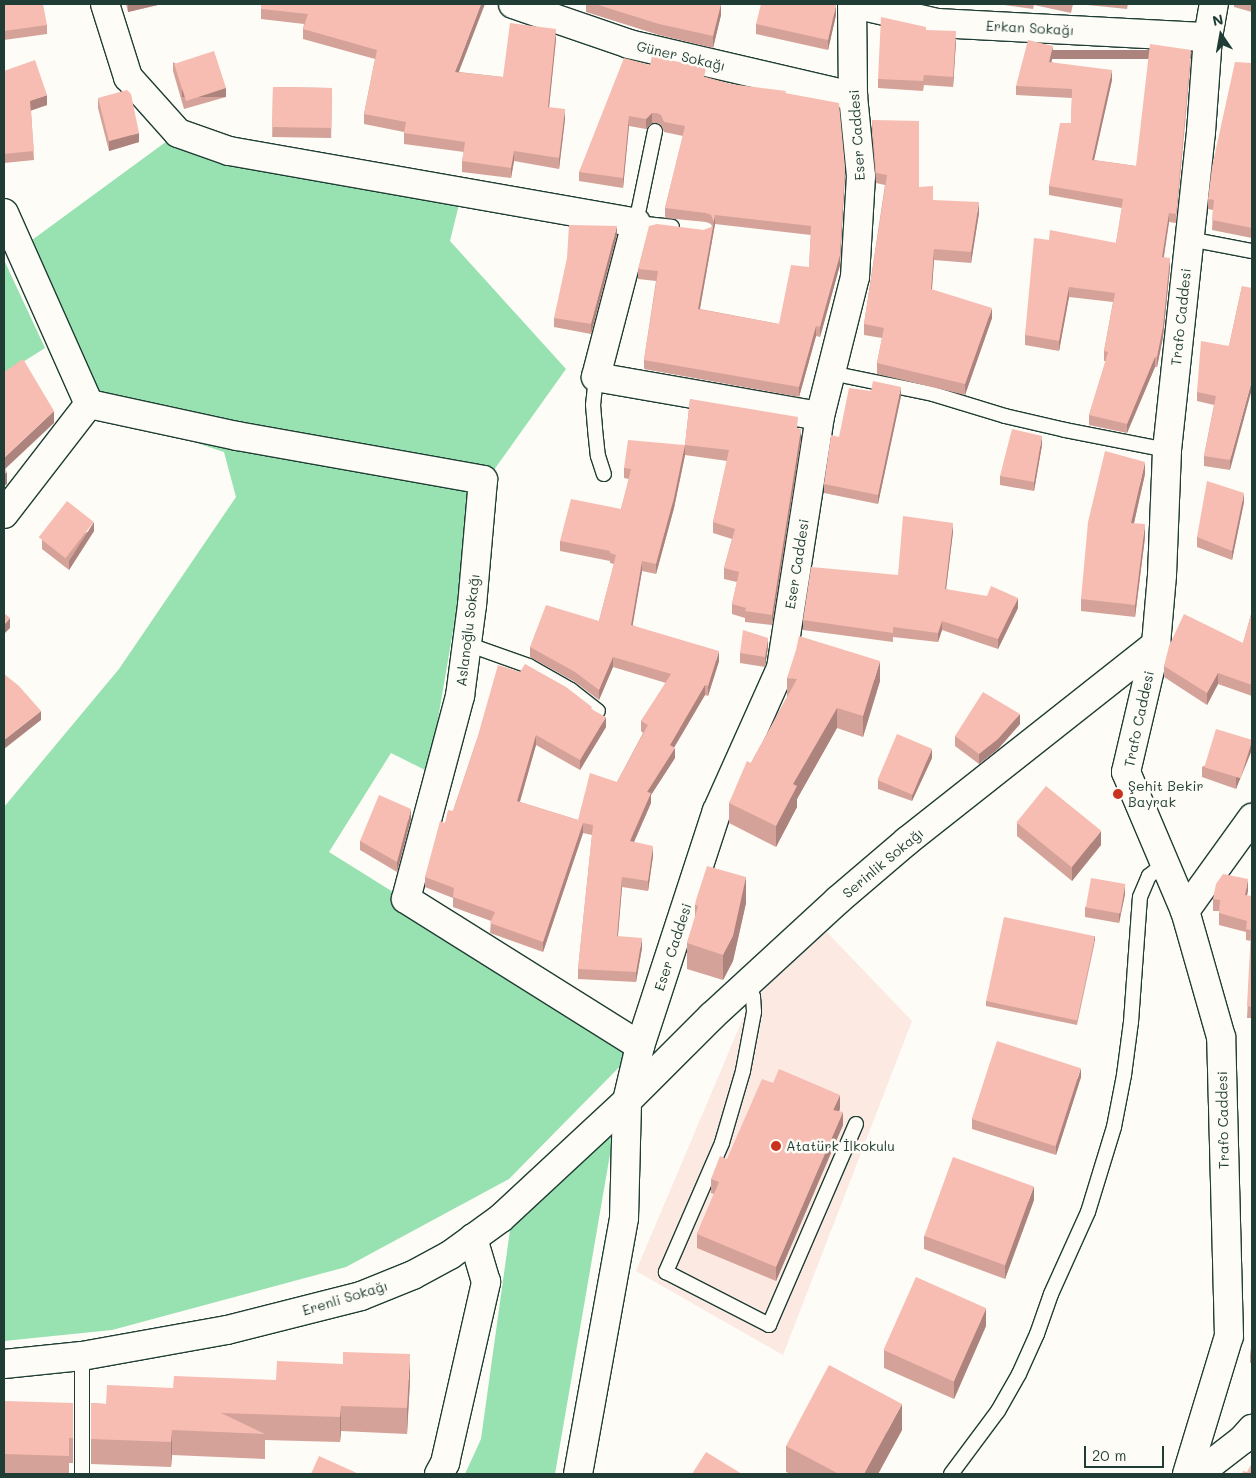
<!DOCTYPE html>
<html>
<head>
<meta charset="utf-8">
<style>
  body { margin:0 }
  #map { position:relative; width:1256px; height:1478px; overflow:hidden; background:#fdfcf7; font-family:Mali,sans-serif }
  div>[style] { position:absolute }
  .built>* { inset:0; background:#fbe9e2 }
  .green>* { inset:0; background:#98e1b0 }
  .roads { filter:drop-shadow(1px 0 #1f3d34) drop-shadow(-1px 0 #1f3d34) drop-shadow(0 1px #1f3d34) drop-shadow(0 -1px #1f3d34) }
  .service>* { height:14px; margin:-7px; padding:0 7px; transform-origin:7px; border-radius:7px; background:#fdfcf7 }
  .minor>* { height:28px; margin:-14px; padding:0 14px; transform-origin:14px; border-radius:14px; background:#fdfcf7 }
  .wall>* { inset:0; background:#d4a299; transform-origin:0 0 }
  .shaded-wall>* { inset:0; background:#ad847d; transform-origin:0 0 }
  .building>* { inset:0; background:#f7bcb2; transform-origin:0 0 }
  .dots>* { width:14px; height:14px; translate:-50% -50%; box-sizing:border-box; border:2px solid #fdfcf7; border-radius:50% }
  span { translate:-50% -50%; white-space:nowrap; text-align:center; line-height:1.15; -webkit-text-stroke:5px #fdfcf7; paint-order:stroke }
  .street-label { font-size:14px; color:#1f3d34 }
  .poi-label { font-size:14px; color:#1f3d34 }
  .left { translate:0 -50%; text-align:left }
  .frame { position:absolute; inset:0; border:5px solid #1f3d34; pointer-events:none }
  .north { position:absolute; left:1196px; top:10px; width:50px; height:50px; -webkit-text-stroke:4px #fdfcf7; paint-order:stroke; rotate:348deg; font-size:14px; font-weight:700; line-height:20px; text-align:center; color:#1f3d34 }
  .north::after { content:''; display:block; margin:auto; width:18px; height:22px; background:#1f3d34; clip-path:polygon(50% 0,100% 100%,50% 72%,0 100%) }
  .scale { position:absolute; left:1084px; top:1446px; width:80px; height:22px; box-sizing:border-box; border:2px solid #1f3d34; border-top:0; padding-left:6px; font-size:15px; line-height:18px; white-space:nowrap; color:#1f3d34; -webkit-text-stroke:4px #fdfcf7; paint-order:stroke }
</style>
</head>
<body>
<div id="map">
  <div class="built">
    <i style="clip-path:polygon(821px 926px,912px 1021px,783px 1355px,636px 1271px,747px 1009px)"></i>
  </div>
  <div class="green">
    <i style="clip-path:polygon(178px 133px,463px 188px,450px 241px,566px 369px,476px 495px,429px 772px,391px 753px,329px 852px,640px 1046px,509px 1179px,346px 1267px,112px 1330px,4px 1341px,4px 807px,119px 669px,236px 497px,224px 452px,103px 412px,32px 240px)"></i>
    <i style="clip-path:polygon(4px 260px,45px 348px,4px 374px)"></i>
    <i style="clip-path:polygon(614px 1131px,555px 1474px,465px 1474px,481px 1439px,510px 1230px)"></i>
  </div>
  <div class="roads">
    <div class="service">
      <i style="left:655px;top:131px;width:94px;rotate:101.7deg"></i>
      <i style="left:636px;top:223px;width:36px;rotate:6deg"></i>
      <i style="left:1189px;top:239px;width:64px;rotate:10.8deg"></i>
      <i style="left:831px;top:373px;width:104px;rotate:11.6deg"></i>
      <i style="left:933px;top:394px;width:75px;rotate:17deg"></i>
      <i style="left:1005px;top:416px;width:62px;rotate:13.1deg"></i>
      <i style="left:1065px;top:430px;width:104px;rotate:11.1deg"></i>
      <i style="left:596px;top:377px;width:28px;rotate:96deg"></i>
      <i style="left:593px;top:405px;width:24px;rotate:85deg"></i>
      <i style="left:595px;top:429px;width:27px;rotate:84deg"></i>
      <i style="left:598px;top:456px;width:19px;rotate:72deg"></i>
      <i style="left:467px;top:644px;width:66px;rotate:19.5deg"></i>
      <i style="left:529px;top:666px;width:48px;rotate:29.7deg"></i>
      <i style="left:571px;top:690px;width:34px;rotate:38deg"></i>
      <i style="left:748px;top:983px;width:15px;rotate:70deg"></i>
      <i style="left:753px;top:997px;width:15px;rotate:86deg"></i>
      <i style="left:754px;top:1012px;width:60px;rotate:100.6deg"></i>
      <i style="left:743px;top:1071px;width:75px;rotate:106.3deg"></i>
      <i style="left:722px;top:1143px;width:141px;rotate:113.5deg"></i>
      <i style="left:666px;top:1272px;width:116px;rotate:27.2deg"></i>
      <i style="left:769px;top:1325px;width:219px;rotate:-66.6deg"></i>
      <i style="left:82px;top:1356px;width:118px;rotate:90deg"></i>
      <i style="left:951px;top:1474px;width:79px;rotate:-53.3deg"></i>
      <i style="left:998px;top:1411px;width:43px;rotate:-60.4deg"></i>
      <i style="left:1019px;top:1374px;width:44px;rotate:-65.8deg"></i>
      <i style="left:1037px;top:1334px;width:42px;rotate:-70.7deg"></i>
      <i style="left:1051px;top:1294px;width:90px;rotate:-65.7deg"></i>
      <i style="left:1088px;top:1212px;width:89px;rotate:-73deg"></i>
      <i style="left:1114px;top:1127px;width:53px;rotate:-79.1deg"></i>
      <i style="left:1124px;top:1075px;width:53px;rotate:-82.5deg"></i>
      <i style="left:1131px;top:1022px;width:125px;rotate:-85.9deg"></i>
      <i style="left:1140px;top:897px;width:23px;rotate:-67deg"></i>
      <i style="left:1149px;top:876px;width:21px;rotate:-39deg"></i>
    </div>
    <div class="minor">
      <i style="left:105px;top:4px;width:77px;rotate:72.5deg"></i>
      <i style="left:128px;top:77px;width:75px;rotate:48.2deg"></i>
      <i style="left:178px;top:133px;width:54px;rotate:19.4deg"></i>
      <i style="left:229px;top:151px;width:413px;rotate:10deg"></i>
      <i style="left:636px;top:223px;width:159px;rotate:104.6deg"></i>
      <i style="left:596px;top:377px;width:227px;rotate:9.9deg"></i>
      <i style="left:513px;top:4px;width:123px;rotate:19deg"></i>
      <i style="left:629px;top:44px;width:230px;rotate:13.1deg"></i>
      <i style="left:854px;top:4px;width:85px;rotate:12.9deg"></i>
      <i style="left:937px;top:23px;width:271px;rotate:3deg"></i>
      <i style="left:4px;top:213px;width:209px;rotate:66deg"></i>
      <i style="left:89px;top:404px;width:139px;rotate:127.7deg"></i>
      <i style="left:89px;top:404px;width:151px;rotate:12.2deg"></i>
      <i style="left:237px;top:436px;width:250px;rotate:10.1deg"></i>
      <i style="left:483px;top:480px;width:125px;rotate:95deg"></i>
      <i style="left:472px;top:605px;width:92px;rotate:97.5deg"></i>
      <i style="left:460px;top:696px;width:210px;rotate:104.9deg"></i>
      <i style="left:406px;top:899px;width:276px;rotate:32.1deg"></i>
      <i style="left:1185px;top:911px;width:115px;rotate:-54.2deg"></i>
      <i style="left:4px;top:1364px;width:78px;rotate:-5.9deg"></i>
      <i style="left:82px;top:1356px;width:147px;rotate:-10.2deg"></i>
      <i style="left:227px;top:1330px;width:138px;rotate:-14.2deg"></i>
      <i style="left:361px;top:1296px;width:56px;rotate:-22deg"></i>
      <i style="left:413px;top:1275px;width:42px;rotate:-28.4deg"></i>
      <i style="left:450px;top:1255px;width:63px;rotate:-36deg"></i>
      <i style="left:501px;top:1218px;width:172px;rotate:-42.9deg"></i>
      <i style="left:627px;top:1101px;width:120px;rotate:-45deg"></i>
      <i style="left:712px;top:1016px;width:171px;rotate:-42.6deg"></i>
      <i style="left:838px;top:900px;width:91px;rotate:-40.5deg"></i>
      <i style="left:907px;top:841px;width:318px;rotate:-38.3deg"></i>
      <i style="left:439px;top:1474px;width:13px;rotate:-61deg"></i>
      <i style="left:445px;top:1463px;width:186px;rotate:-77.2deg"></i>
      <i style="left:486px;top:1282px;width:46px;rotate:-106.5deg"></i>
      <i style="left:578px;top:1474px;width:260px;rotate:-79.8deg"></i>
      <i style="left:624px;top:1218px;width:117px;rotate:-88.5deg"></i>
      <i style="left:627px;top:1101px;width:57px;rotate:-76.7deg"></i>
      <i style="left:640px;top:1046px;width:247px;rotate:-71.9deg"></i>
      <i style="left:717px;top:811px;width:157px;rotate:-65.9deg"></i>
      <i style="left:781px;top:668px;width:255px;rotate:-81.2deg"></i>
      <i style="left:820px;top:416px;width:143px;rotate:-75.9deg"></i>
      <i style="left:855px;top:277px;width:101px;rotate:-86.6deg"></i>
      <i style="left:861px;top:176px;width:80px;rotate:-95.7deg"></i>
      <i style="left:853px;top:96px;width:92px;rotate:-90.6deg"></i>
      <i style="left:1187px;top:1474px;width:144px;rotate:-73.1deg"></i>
      <i style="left:1229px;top:1336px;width:299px;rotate:-91.5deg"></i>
      <i style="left:1221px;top:1037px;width:131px;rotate:-105.9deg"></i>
      <i style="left:1185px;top:911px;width:151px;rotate:-113deg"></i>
      <i style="left:1126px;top:772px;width:131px;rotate:-76.8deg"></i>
      <i style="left:1156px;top:644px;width:69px;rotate:-85deg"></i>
      <i style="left:1162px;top:575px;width:125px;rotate:-87.7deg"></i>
      <i style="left:1167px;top:450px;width:320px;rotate:-83.9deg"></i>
      <i style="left:1201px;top:132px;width:95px;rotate:-85.8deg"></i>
      <i style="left:1208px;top:37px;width:34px;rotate:-80deg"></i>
      <i style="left:1198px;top:1474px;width:56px;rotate:-37.7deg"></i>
      <i style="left:1242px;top:1440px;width:15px;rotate:-48deg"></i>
    </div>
  </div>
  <div class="wall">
    <i style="clip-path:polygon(4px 4px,47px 25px,47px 34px,4px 40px)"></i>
    <i style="clip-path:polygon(126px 4px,162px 4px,128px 12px)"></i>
    <i style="clip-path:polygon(450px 4px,459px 72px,503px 77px,556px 39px,549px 107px,565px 119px,559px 169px,514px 161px,511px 178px,462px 172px,462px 161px,464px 152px,404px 144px,404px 132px,364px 124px,364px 114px,375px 59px,303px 39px,303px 29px,304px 24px,261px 19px,261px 9px)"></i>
    <i style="clip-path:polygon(586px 4px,721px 4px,721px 15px,713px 48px,659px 35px,586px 12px)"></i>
    <i style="clip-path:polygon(997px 4px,1073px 4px,1071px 13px,1034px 5px,1033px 9px)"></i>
    <i style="clip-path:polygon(1078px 4px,1128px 4px,1127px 9px)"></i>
    <i style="clip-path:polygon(1234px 4px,1252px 4px,1252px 12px,1234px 7px)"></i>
    <i style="clip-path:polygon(836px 15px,828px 50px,756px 34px,756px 24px)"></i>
    <i style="clip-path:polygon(926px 30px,956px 41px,953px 87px,924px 85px,923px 91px,878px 88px,878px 79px)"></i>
    <i style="clip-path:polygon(1053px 56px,1051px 62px,1112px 80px,1094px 160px,1136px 166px,1191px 59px,1176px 223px,1169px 222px,1164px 257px,1170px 267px,1163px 337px,1157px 367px,1155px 367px,1127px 433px,1089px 425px,1089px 415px,1106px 361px,1104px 361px,1104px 351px,1113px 302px,1069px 297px,1059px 351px,1025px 345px,1025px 335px,1049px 240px,1116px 243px,1122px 208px,1049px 195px,1049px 186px,1071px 123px,1072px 98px,1016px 95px,1016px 86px)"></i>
    <i style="clip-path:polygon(173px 62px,226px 97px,184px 109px,173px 71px)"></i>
    <i style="clip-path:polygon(1252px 63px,1252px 238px,1212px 230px,1213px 210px,1208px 209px,1208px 199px)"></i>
    <i style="clip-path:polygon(evenodd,650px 65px,706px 77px,730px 84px,786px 93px,845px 176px,840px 265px,820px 337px,816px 336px,799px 397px,644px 369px,644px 360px,656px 281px,638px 279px,638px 269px,704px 230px,712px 227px,711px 224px,706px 222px,665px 218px,665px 208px,683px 136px,664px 132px,661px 125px,657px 123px,652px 123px,646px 129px,629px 126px,623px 188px,579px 181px,579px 172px,650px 65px,715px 224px,811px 235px,809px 267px,779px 324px,700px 309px,715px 224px)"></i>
    <i style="clip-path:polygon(4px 71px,47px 105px,31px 110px,34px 160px,4px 163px)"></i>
    <i style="left:332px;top:88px;width:50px;height:59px;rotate:91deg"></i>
    <i style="clip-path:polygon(98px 98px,139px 142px,109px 151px,98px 108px)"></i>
    <i style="clip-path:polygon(872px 120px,919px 187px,933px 200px,979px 213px,971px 263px,934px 260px,932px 290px,992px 318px,965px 395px,877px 374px,877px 363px,882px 338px,864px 335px,864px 324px,885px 185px,876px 183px,872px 131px)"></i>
    <i style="clip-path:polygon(617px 235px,591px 334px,554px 327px,554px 318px)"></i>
    <i style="clip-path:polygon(1242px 286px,1230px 470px,1204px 466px,1204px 456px,1214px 405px,1197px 401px,1197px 392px,1229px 346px)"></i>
    <i style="clip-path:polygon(901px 396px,878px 504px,824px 493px,824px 484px,839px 437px)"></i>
    <i style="clip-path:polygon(690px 399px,798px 429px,801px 440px,772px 625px,745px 622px,745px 618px,732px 614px,732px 604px,737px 582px,724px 579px,724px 568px,732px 539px,713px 533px,713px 522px,727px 461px,685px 455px,674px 508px,656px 574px,642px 571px,632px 625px,719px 661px,708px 696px,705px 695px,674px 748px,675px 758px,651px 795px,651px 803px,634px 842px,653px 856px,648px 891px,622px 887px,618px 936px,642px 948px,636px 982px,578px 979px,578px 969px,592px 835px,583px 833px,543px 952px,490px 933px,491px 921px,453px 907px,453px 898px,425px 887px,425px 877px,445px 823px,453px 811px,477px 739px,592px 709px,606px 727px,580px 770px,536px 745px,520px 802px,578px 820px,617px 782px,643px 733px,641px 731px,641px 721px,666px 683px,613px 667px,599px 700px,575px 682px,530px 657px,530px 647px,599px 621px,614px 564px,610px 563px,610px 561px,560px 551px,560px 541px,621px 509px,629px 479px,624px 478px,624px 468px,685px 445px)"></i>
    <i style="clip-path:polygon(1042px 445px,1034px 491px,1000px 485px,1000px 476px)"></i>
    <i style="clip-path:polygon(1145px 474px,1134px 523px,1145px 537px,1135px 617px,1081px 611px,1081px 599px)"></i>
    <i style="clip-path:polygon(1244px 502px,1232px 560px,1197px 547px,1197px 537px)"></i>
    <i style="clip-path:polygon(94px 531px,69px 570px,42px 549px,42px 540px)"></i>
    <i style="clip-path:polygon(953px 532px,946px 589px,1018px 608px,998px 649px,942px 630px,938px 642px,893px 637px,893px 642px,803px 630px,803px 620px,898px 575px)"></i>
    <i style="clip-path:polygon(1252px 611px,1252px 696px,1218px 684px,1207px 705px,1164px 677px,1164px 666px,1243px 643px)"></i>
    <i style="clip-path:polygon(768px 647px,765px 667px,740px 663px,740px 653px)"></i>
    <i style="clip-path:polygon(787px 678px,880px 681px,863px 737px,837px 728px,797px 799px,797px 807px,776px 847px,729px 823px,729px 803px,787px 697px)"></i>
    <i style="clip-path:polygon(1020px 724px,998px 749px,979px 764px,955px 746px,955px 736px)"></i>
    <i style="clip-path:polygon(1252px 740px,1236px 789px,1202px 777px,1202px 767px)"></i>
    <i style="clip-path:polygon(932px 758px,912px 801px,878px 789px,878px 780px)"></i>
    <i style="clip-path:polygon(411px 819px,397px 872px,360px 850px,360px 841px)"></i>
    <i style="clip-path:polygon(1017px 823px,1101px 845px,1072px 881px,1017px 836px)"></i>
    <i style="clip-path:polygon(1248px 890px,1247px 896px,1252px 896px,1252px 1018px,1247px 1018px,1251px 941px,1246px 940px,1246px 932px,1219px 925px,1219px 911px,1213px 911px,1213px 899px)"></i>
    <i style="clip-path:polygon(1125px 894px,1119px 923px,1085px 917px,1085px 907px)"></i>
    <i style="clip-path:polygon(746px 903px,733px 961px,723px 980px,687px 969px,687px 943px,695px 919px,695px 905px)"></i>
    <i style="clip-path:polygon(1095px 941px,1077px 1025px,986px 1006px,986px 1001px)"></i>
    <i style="clip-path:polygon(1081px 1077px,1056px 1155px,972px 1129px,972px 1119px)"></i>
    <i style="clip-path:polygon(840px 1109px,839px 1111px,843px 1125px,776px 1281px,697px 1248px,697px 1234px,714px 1194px,711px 1193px,711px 1179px,727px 1159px)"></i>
    <i style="clip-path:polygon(1034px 1200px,1005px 1279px,924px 1249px,924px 1236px)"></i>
    <i style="clip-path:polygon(986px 1326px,954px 1399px,884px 1368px,884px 1350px)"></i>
    <i style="clip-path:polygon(1252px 1343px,1252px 1363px,1250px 1363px,1250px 1354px)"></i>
    <i style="clip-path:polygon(276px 1380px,410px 1380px,407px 1434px,341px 1431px,340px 1442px,265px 1440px,265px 1459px,172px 1455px,171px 1467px,91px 1464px,91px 1403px,106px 1404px)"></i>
    <i style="clip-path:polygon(73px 1403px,73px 1463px,69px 1463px,69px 1474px,4px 1474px,4px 1417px)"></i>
    <i style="clip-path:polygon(902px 1430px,878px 1474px,791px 1474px,786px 1472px,786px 1446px)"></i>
  </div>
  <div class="shaded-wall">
    <i style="clip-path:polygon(128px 4px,162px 4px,128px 12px)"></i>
    <i style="clip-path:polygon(481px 4px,485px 4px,455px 82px,455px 72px)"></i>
    <i style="clip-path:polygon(721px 4px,721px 15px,713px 48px,713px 36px)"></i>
    <i style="clip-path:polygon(836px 5px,836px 15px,828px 50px,828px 40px)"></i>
    <i style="clip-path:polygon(556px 29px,556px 39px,548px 118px,548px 107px)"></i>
    <i style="clip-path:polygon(956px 31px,956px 41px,953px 87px,953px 77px)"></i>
    <i style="clip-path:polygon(1053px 46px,1053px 56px,1049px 71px,1049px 62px)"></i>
    <i style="left:1191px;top:50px;width:9px;height:165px;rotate:90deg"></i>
    <i style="clip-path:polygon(1112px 70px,1112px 80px,1092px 169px,1092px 160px)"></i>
    <i style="left:226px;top:88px;width:9px;height:44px;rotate:90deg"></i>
    <i style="clip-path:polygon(47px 95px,47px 105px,30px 111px,30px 101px)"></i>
    <i style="clip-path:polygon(565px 109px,565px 119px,559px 169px,559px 158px)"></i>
    <i style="clip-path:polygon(652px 113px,652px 123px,646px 129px,646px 119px)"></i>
    <i style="clip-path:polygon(629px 116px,629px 126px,623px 188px,623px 178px)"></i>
    <i style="clip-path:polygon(139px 133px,139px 142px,109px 151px,109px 141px)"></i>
    <i style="clip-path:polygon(514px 151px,514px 161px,511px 178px,511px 168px)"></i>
    <i style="clip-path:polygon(845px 167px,840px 265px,820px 337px,820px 327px)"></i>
    <i style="clip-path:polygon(979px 202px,979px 213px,971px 263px,971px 252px)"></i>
    <i style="clip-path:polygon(1169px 213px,1169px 222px,1162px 266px,1162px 257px)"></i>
    <i style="clip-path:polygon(715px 215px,715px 224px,698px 319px,698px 309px)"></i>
    <i style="clip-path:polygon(617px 226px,617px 235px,591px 334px,591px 324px)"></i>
    <i style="clip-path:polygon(934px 249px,934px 260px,931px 300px,931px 289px)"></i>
    <i style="clip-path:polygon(1170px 258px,1170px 267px,1163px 337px,1157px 367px,1157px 357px)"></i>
    <i style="clip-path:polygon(1069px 287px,1069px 297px,1059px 351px,1059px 341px)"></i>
    <i style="clip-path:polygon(992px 308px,992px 318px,965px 395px,965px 384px)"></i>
    <i style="clip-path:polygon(816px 326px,816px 336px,799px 397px,799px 387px)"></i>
    <i style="clip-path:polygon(1155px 357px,1155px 367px,1127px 433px,1127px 424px)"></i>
    <i style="clip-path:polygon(1252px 380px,1252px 389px,1230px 470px,1230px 460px)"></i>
    <i style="clip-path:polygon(901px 387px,901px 396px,878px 504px,878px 495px)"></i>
    <i style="clip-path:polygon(54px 411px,54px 423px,4px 470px,4px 458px)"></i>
    <i style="clip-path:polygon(801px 429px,801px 440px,772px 625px,772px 615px)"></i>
    <i style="clip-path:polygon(1042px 436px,1042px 445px,1034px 491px,1034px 482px)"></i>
    <i style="clip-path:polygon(685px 445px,685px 455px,674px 508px,656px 574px,656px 564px)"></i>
    <i style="clip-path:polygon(1145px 462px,1145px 474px,1131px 536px,1131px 523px)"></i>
    <i style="clip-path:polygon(7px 472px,7px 484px,4px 486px,4px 474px)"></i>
    <i style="clip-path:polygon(1244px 493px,1244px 502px,1232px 560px,1232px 551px)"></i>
    <i style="clip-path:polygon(94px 522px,94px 531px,69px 570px,69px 561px)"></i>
    <i style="clip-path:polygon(953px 523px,953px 532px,945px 598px,945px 589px)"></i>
    <i style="clip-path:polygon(1145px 524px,1145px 537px,1135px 617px,1135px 605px)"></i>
    <i style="clip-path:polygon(642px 561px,642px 571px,631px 635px,631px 625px)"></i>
    <i style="clip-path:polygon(1018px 598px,1018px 608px,998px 649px,998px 639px)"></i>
    <i style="clip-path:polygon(10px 618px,10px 628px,4px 634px,4px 625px)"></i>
    <i style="clip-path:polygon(942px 621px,942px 630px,938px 642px,938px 633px)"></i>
    <i style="clip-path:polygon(768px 638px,768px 647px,765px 667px,765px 657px)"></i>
    <i style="clip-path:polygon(719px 651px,719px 661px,708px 696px,708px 686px)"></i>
    <i style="clip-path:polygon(613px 657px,613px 667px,599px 700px,599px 690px)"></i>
    <i style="clip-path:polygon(880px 661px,880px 681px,863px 737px,863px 716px)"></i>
    <i style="clip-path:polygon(1218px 673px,1218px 684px,1207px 705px,1207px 693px)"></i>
    <i style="clip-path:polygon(705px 685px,705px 695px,670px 754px,675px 748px,675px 758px,651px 795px,651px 803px,630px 851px,630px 841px,647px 792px,670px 745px)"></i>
    <i style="clip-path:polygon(837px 708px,837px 728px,797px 799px,797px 807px,776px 847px,776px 826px,793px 784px)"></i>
    <i style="clip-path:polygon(41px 711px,41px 720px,4px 749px,4px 740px)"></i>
    <i style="clip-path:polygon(1020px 714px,1020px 724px,998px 749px,979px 764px,979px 754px)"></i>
    <i style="clip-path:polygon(606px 717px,606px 727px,580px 770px,580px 760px)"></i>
    <i style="clip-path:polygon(536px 735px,536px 745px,517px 811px,517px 801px)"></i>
    <i style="clip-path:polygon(1252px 741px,1252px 750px,1236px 789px,1236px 779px)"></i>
    <i style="clip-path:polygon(932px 749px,932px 758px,912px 801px,912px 792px)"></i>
    <i style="clip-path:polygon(411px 809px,411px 819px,397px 872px,397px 862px)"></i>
    <i style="clip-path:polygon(583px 823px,583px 833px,543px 952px,543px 942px)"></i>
    <i style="clip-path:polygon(1101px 831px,1101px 845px,1072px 881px,1072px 867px)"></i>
    <i style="clip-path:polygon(653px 846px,653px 856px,648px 891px,648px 881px)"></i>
    <i style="clip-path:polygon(622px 877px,622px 887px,617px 946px,617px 936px)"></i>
    <i style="clip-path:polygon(746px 877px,746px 903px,733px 961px,723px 980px,723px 955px)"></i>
    <i style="clip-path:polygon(1248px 879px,1248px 890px,1245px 906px,1245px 895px)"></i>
    <i style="clip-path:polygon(1125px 884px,1125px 894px,1119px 923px,1119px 914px)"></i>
    <i style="left:1095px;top:936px;width:5px;height:86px;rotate:90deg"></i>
    <i style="clip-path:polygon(642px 938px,642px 948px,636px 982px,636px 972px)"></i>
    <i style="clip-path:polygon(1081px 1068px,1081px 1077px,1056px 1155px,1056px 1146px)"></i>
    <i style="clip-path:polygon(840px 1095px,840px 1109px,833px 1124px,833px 1110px)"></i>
    <i style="clip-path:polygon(843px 1112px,843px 1125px,776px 1281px,776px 1267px)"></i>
    <i style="clip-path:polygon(1034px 1186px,1034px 1200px,1005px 1279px,1005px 1265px)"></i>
    <i style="clip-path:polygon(986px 1308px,986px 1326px,954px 1399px,954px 1381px)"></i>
    <i style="clip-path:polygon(410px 1354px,410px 1380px,407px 1434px,407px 1408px)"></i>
    <i style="clip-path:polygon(902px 1404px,902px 1430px,878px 1474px,864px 1474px)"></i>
    <i style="clip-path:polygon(341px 1406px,341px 1431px,340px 1442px,340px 1417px)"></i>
    <i style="clip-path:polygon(172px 1430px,172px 1455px,171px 1467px,171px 1442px)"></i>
  </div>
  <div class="building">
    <i style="clip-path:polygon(4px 4px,43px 4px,47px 25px,4px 31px)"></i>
    <i style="clip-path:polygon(261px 4px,450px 4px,453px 5px,454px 4px,481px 4px,455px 72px,503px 77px,510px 23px,556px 29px,548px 107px,565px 109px,559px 158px,514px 151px,511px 168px,462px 161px,465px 142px,404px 133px,406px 122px,364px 114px,377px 50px,303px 29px,308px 14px,261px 9px)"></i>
    <i style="clip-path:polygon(595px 4px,721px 4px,713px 36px,659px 24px)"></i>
    <i style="clip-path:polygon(761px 4px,831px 4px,836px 5px,828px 40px,756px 24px)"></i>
    <i style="clip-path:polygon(881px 17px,926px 27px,926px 30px,956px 31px,953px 77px,924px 75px,923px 81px,878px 79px)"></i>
    <i style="clip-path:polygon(1028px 40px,1053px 46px,1049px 62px,1112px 70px,1092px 160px,1136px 166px,1150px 44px,1191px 50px,1176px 214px,1169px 213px,1162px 257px,1170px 258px,1163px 327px,1157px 357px,1155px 357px,1127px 424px,1089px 415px,1108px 352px,1104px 351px,1115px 293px,1069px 287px,1059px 341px,1025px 335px,1034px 238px,1049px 240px,1050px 230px,1116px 243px,1123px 199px,1049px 186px,1060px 123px,1071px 123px,1072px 89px,1016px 86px)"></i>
    <i style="left:214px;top:51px;width:39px;height:42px;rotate:72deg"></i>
    <i style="clip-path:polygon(evenodd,652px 56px,706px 68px,704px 77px,730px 84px,786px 91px,785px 93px,839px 103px,845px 167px,840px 255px,820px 327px,816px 326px,799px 387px,644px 360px,658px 271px,638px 269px,649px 226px,657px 224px,704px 230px,712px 227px,714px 222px,711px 215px,706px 213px,665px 208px,685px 126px,664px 122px,661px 115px,657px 113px,652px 113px,646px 119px,629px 116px,623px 178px,579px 172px,624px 58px,650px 65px,652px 56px,715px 215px,811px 226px,809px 267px,791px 265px,779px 324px,698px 309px,715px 215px)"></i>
    <i style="clip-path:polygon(35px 60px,47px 95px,30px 101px,34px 151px,4px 154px,4px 71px)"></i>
    <i style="clip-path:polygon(1235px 62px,1252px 63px,1252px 228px,1212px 220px,1214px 200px,1208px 199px,1212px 167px)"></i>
    <i style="left:332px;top:88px;width:40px;height:59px;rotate:91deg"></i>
    <i style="clip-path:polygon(127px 90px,131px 94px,139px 133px,109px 141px,98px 98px)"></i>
    <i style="clip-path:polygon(872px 120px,919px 121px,919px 187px,933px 186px,933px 200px,979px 202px,971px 252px,934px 249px,931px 289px,992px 308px,965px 384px,877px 363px,884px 328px,864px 324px,887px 175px,876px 173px)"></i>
    <i style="clip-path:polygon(569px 225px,617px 226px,591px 324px,554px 318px,567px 258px)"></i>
    <i style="clip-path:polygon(1242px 286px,1252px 288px,1252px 380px,1230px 460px,1204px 456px,1216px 396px,1197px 392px,1201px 341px,1229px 346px)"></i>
    <i style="clip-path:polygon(23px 359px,54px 411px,4px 458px,4px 372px)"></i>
    <i style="clip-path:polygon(873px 381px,901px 387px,878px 495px,824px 484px,831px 435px,839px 437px,849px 388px,871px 391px)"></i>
    <i style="clip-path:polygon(690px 399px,798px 417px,797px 428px,801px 429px,772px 615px,745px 611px,746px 608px,732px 604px,739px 572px,724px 568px,735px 529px,713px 522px,729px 450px,685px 445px)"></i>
    <i style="clip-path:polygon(1012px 429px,1042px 436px,1034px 482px,1000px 476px)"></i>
    <i style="clip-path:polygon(628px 440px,685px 445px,674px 498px,656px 564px,642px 561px,631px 625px,719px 651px,708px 686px,705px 685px,670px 745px,675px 748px,647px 792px,651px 793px,630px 841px,653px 846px,648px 881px,622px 877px,617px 936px,642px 938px,636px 972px,578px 969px,593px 825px,583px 823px,543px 942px,490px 923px,495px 912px,453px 897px,454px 888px,425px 877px,440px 821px,445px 823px,448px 810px,453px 811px,477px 739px,498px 665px,520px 672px,525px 664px,566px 687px,592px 707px,591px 709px,606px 717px,580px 760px,536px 735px,517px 801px,578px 820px,590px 773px,617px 782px,648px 725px,641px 721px,671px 674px,613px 657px,599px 690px,575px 672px,530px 647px,546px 605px,599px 621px,616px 555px,610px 553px,610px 551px,560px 541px,571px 499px,621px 509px,631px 469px,624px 468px)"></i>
    <i style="clip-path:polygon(1105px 451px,1145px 462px,1131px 523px,1145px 524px,1135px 605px,1081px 599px,1088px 522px)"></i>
    <i style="clip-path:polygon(4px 466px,7px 472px,4px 474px)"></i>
    <i style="clip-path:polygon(1207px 481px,1244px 493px,1232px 551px,1197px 537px)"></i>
    <i style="left:67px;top:501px;width:34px;height:46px;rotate:38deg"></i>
    <i style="clip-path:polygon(903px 516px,953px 523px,945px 589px,987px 596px,991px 586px,1018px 598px,998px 639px,942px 621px,938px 633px,893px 627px,893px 633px,803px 620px,811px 567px,898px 575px)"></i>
    <i style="clip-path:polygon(1252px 611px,1252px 685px,1218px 673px,1207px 693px,1164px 666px,1169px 646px,1184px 614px,1243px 643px)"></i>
    <i style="clip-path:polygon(4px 613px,10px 618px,4px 625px)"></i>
    <i style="clip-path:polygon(743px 630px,768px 638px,765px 657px,740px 653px)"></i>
    <i style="clip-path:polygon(799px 636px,880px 661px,863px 716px,837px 708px,793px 784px,797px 786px,776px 826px,729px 803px,747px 761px,751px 763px,797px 679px,787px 678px,796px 650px)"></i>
    <i style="clip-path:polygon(4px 674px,19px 686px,41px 711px,4px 740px)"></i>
    <i style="clip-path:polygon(983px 692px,1020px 714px,998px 739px,979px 754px,955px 736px)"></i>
    <i style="left:1216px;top:729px;width:38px;height:40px;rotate:17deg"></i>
    <i style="left:897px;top:734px;width:38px;height:50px;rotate:23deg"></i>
    <i style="left:1046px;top:786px;width:71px;height:47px;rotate:39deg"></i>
    <i style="clip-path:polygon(379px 795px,411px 809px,397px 862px,360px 841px)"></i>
    <i style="clip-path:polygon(707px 866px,746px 877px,733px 936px,723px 955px,687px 943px,698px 906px,695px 905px,696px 900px)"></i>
    <i style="clip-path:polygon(1223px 874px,1248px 879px,1245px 895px,1252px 896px,1252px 1007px,1247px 1006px,1251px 930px,1246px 929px,1247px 921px,1219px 913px,1220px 900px,1213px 899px,1216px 884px)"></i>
    <i style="left:1091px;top:878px;width:35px;height:30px;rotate:10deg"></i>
    <i style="left:1004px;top:917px;width:93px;height:86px;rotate:12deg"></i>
    <i style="left:997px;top:1041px;width:88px;height:82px;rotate:18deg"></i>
    <i style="clip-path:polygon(779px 1069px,840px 1095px,833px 1110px,843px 1112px,776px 1267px,697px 1234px,719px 1182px,711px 1179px,720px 1156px,727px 1159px,762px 1079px,773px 1083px)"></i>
    <i style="left:953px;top:1157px;width:86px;height:84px;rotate:20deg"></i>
    <i style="left:916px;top:1277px;width:77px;height:80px;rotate:24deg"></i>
    <i style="clip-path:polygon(1252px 1343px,1252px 1354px,1250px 1354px)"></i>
    <i style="clip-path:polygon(343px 1352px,410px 1354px,407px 1408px,341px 1406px,340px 1417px,221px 1413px,265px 1434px,172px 1430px,171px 1442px,91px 1439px,91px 1403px,106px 1404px,107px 1385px,173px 1388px,174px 1376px,276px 1380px,277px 1361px,343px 1364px)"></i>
    <i style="clip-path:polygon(829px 1365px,902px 1404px,864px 1474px,839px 1474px,786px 1446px)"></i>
    <i style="clip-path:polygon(5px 1401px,73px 1403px,73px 1438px,69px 1438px,69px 1456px,4px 1454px,4px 1417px)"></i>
    <i style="clip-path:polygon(706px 1452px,742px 1474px,692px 1474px)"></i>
    <i style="clip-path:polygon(319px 1456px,359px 1474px,311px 1474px)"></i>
    <i style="clip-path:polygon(1252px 1463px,1252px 1474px,1242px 1474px,1243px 1471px,1247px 1472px)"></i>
  </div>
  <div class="dots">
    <i style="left:1118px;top:794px;background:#c8321e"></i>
    <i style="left:776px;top:1146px;background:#c8321e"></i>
  </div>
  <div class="street-label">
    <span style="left:1030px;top:28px;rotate:3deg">Erkan Sokağı</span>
    <span style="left:681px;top:56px;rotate:13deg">Güner Sokağı</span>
    <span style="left:857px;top:135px;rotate:-94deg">Eser Caddesi</span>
    <span style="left:1181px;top:317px;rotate:-84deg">Trafo Caddesi</span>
    <span style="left:797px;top:564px;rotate:-81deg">Eser Caddesi</span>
    <span style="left:468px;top:630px;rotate:-83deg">Aslanoğlu Sokağı</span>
    <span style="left:1139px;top:719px;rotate:-78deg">Trafo Caddesi</span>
    <span style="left:883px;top:863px;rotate:-40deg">Serinlik Sokağı</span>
    <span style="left:673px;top:947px;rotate:-72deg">Eser Caddesi</span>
    <span style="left:1223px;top:1120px;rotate:-91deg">Trafo Caddesi</span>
    <span style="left:345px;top:1298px;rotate:-17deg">Erenli Sokağı</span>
  </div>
  <div class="poi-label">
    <span class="left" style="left:1128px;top:794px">Şehit Bekir<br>Bayrak</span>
    <span class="left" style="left:786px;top:1146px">Atatürk İlkokulu</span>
  </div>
  <div class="frame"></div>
  <div class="north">N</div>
  <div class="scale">20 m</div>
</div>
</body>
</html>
